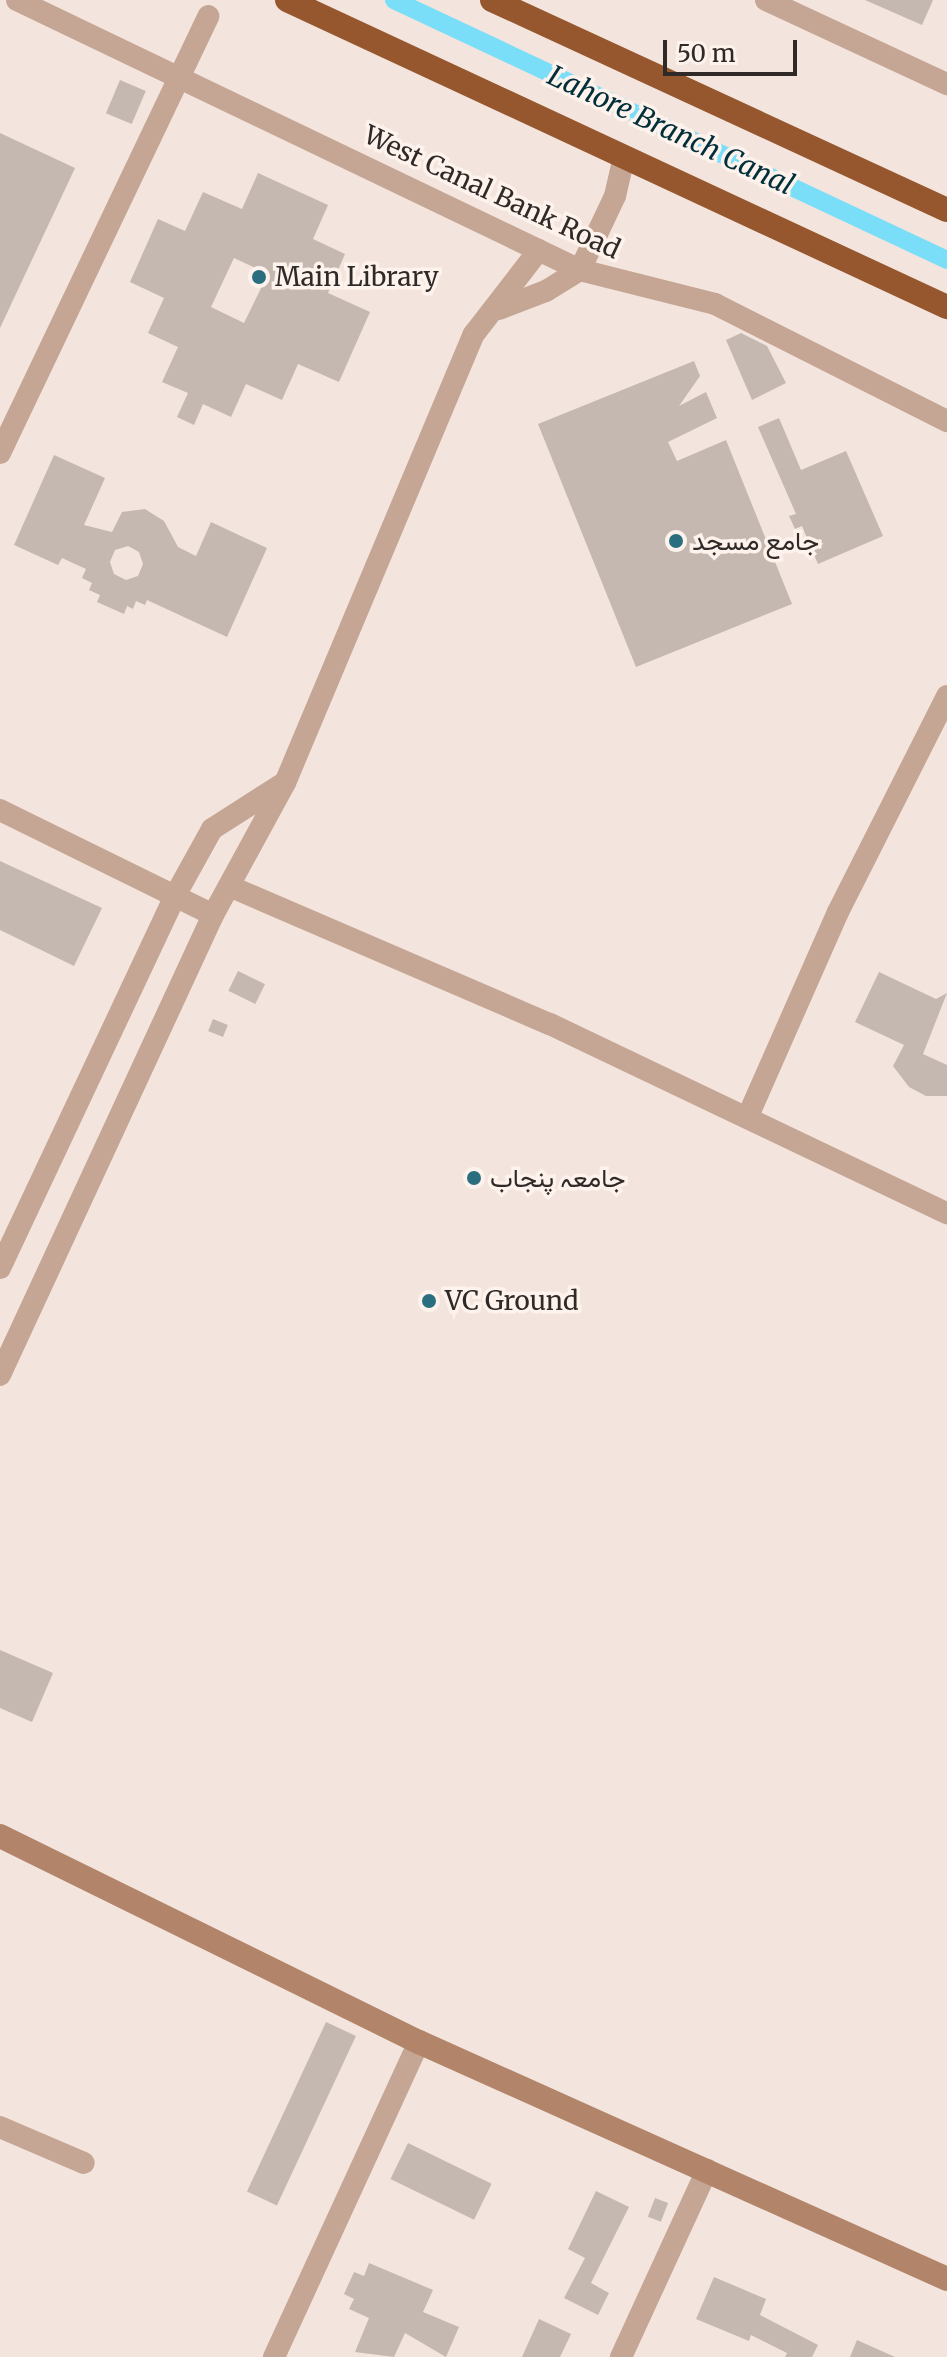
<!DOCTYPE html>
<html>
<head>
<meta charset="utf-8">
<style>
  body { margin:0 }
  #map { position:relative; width:947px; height:2357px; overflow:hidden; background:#f3e5dd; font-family:Merriweather,Vazirmatn,serif }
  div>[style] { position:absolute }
  .canal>* { height:18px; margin:-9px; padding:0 9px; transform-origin:9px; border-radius:9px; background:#7bdef8 }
  .building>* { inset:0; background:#c5b8b0; transform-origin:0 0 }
  .street>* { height:22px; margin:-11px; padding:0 11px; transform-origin:11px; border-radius:11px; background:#c5a593 }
  .secondary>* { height:24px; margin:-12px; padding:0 12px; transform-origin:12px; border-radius:12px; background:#b2846a }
  .highway>* { height:24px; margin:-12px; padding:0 12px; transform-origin:12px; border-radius:12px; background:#96572f }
  .dots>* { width:22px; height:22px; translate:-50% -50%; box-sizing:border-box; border:4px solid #fef2ec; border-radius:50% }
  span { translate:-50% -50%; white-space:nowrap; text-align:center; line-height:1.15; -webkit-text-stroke:7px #fef2ec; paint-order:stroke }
  .street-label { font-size:26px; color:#2f2a27 }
  .poi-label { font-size:26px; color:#2f2a27 }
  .left { translate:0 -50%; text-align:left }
  .water-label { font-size:28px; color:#002f3a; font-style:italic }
  .scale { position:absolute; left:663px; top:40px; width:134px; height:36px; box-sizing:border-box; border:4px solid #2f2a27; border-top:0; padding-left:10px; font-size:24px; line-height:28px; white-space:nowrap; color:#2f2a27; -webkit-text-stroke:6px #fef2ec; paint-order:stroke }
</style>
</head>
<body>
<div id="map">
  <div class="canal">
    <i style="left:394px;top:0;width:611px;rotate:25.18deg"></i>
  </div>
  <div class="building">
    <i style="clip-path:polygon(865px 0,933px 0,922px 25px)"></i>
    <i style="left:120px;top:80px;width:28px;height:36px;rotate:23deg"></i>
    <i style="clip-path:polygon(0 133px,75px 168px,0 328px)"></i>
    <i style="clip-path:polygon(evenodd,258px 173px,328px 205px,313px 239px,345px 254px,328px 293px,370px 312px,339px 382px,298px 364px,282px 400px,246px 384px,231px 417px,203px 404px,194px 425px,177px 417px,188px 393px,162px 382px,178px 347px,148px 333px,164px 298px,130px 282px,158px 219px,185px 231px,203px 192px,242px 209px,258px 173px,234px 258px,268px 274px,244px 323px,211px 307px,234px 258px)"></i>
    <i style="clip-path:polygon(741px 333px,767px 346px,786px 383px,752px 400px,726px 340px)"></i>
    <i style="clip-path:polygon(694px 361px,700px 376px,679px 406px,706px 392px,717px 418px,668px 442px,677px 461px,726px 440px,792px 604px,636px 667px,538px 424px)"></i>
    <i style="clip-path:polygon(779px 418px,801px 470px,846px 451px,883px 536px,818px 564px,802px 526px,795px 529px,789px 516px,796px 514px,758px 427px)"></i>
    <i style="clip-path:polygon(evenodd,54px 455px,105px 478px,84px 525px,112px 532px,122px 512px,145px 509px,164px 521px,178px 547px,196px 556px,211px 522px,267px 548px,227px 637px,147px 600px,145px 605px,136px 601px,133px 609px,127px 606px,124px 614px,97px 602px,100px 595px,89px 590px,92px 583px,82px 578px,86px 569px,62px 558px,58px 565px,14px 545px,54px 455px,128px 546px,139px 552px,143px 564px,138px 576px,126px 580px,114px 574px,110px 562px,115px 550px,128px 546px)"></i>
    <i style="clip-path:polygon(0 861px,102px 908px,74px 966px,0 930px)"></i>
    <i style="left:238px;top:971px;width:30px;height:22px;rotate:26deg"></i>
    <i style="clip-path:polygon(879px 972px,936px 999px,947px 993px,923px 1054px,947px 1065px,947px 1096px,926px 1096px,909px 1087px,893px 1066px,904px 1045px,855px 1022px)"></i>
    <i style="left:213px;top:1019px;width:16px;height:13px;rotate:22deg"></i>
    <i style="clip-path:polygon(0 1650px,53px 1673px,32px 1722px,0 1708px)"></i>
    <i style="left:326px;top:2022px;width:33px;height:187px;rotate:25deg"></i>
    <i style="left:408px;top:2143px;width:93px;height:40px;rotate:26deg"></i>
    <i style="clip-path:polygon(596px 2191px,629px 2207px,591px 2283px,609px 2293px,598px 2315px,564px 2298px,585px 2258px,568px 2249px)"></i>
    <i style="left:655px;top:2198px;width:14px;height:20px;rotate:21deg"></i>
    <i style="clip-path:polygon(369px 2263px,433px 2290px,423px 2312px,459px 2327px,446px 2357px,405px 2333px,394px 2357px,355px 2352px,369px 2318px,349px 2309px,354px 2299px,344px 2294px,354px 2272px,364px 2276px)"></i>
    <i style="clip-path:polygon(714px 2277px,766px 2299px,760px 2315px,818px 2345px,812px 2357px,785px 2357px,787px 2353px,751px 2335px,749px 2341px,696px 2319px)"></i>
    <i style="clip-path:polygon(539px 2319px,571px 2334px,560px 2357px,522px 2357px)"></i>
    <i style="clip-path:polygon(857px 2340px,895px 2357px,850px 2357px)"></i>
  </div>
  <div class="street">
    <i style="left:17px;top:0;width:624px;rotate:25.62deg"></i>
    <i style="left:580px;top:270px;width:139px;rotate:14.1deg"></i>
    <i style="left:715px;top:304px;width:260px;rotate:26.8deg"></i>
    <i style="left:766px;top:0;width:200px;rotate:24.9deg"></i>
    <i style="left:499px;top:309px;width:50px;rotate:-21deg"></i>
    <i style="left:546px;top:291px;width:40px;rotate:-32deg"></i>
    <i style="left:580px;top:270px;width:82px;rotate:-64.7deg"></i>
    <i style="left:615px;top:196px;width:40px;rotate:-77deg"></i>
    <i style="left:0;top:453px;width:484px;rotate:-64.5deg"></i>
    <i style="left:0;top:810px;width:237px;rotate:26.2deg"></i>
    <i style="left:229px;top:886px;width:349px;rotate:23.3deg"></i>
    <i style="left:550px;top:1024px;width:440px;rotate:25.5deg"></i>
    <i style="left:748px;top:1116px;width:223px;rotate:-66.2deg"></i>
    <i style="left:838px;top:912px;width:242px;rotate:-63.2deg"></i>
    <i style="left:0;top:1268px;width:413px;rotate:-64.8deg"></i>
    <i style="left:176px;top:894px;width:74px;rotate:-61deg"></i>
    <i style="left:212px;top:829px;width:85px;rotate:-32.6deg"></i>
    <i style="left:0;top:1375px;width:507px;rotate:-65.15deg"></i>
    <i style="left:213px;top:915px;width:150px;rotate:-61.4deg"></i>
    <i style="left:285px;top:783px;width:487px;rotate:-67.2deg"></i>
    <i style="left:474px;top:334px;width:106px;rotate:-52.3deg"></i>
    <i style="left:0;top:2127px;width:91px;rotate:23.2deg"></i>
    <i style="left:274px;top:2357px;width:347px;rotate:-65.3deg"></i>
    <i style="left:621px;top:2357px;width:206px;rotate:-65.3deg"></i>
  </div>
  <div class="secondary">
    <i style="left:0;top:1836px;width:467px;rotate:26.2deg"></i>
    <i style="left:419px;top:2042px;width:579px;rotate:24.17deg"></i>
  </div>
  <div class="highway">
    <i style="left:287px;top:0;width:728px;rotate:24.95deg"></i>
    <i style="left:492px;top:0;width:501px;rotate:24.78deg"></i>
  </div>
  <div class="dots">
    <i style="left:259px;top:277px;background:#2b6e7f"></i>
    <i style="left:676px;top:541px;background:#2b6e7f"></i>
    <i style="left:474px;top:1178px;background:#2b6e7f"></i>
    <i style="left:429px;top:1301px;background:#2b6e7f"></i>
  </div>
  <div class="street-label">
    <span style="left:492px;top:192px;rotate:25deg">West Canal Bank Road</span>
  </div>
  <div class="poi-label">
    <span class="left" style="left:275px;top:277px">Main Library</span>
    <span class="left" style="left:692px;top:541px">جامع مسجد</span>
    <span class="left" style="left:490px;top:1178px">جامعہ پنجاب</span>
    <span class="left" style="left:445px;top:1301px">VC Ground</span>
  </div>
  <div class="water-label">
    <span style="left:671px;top:130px;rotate:25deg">Lahore Branch Canal</span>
  </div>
  <div class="scale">50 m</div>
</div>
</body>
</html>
